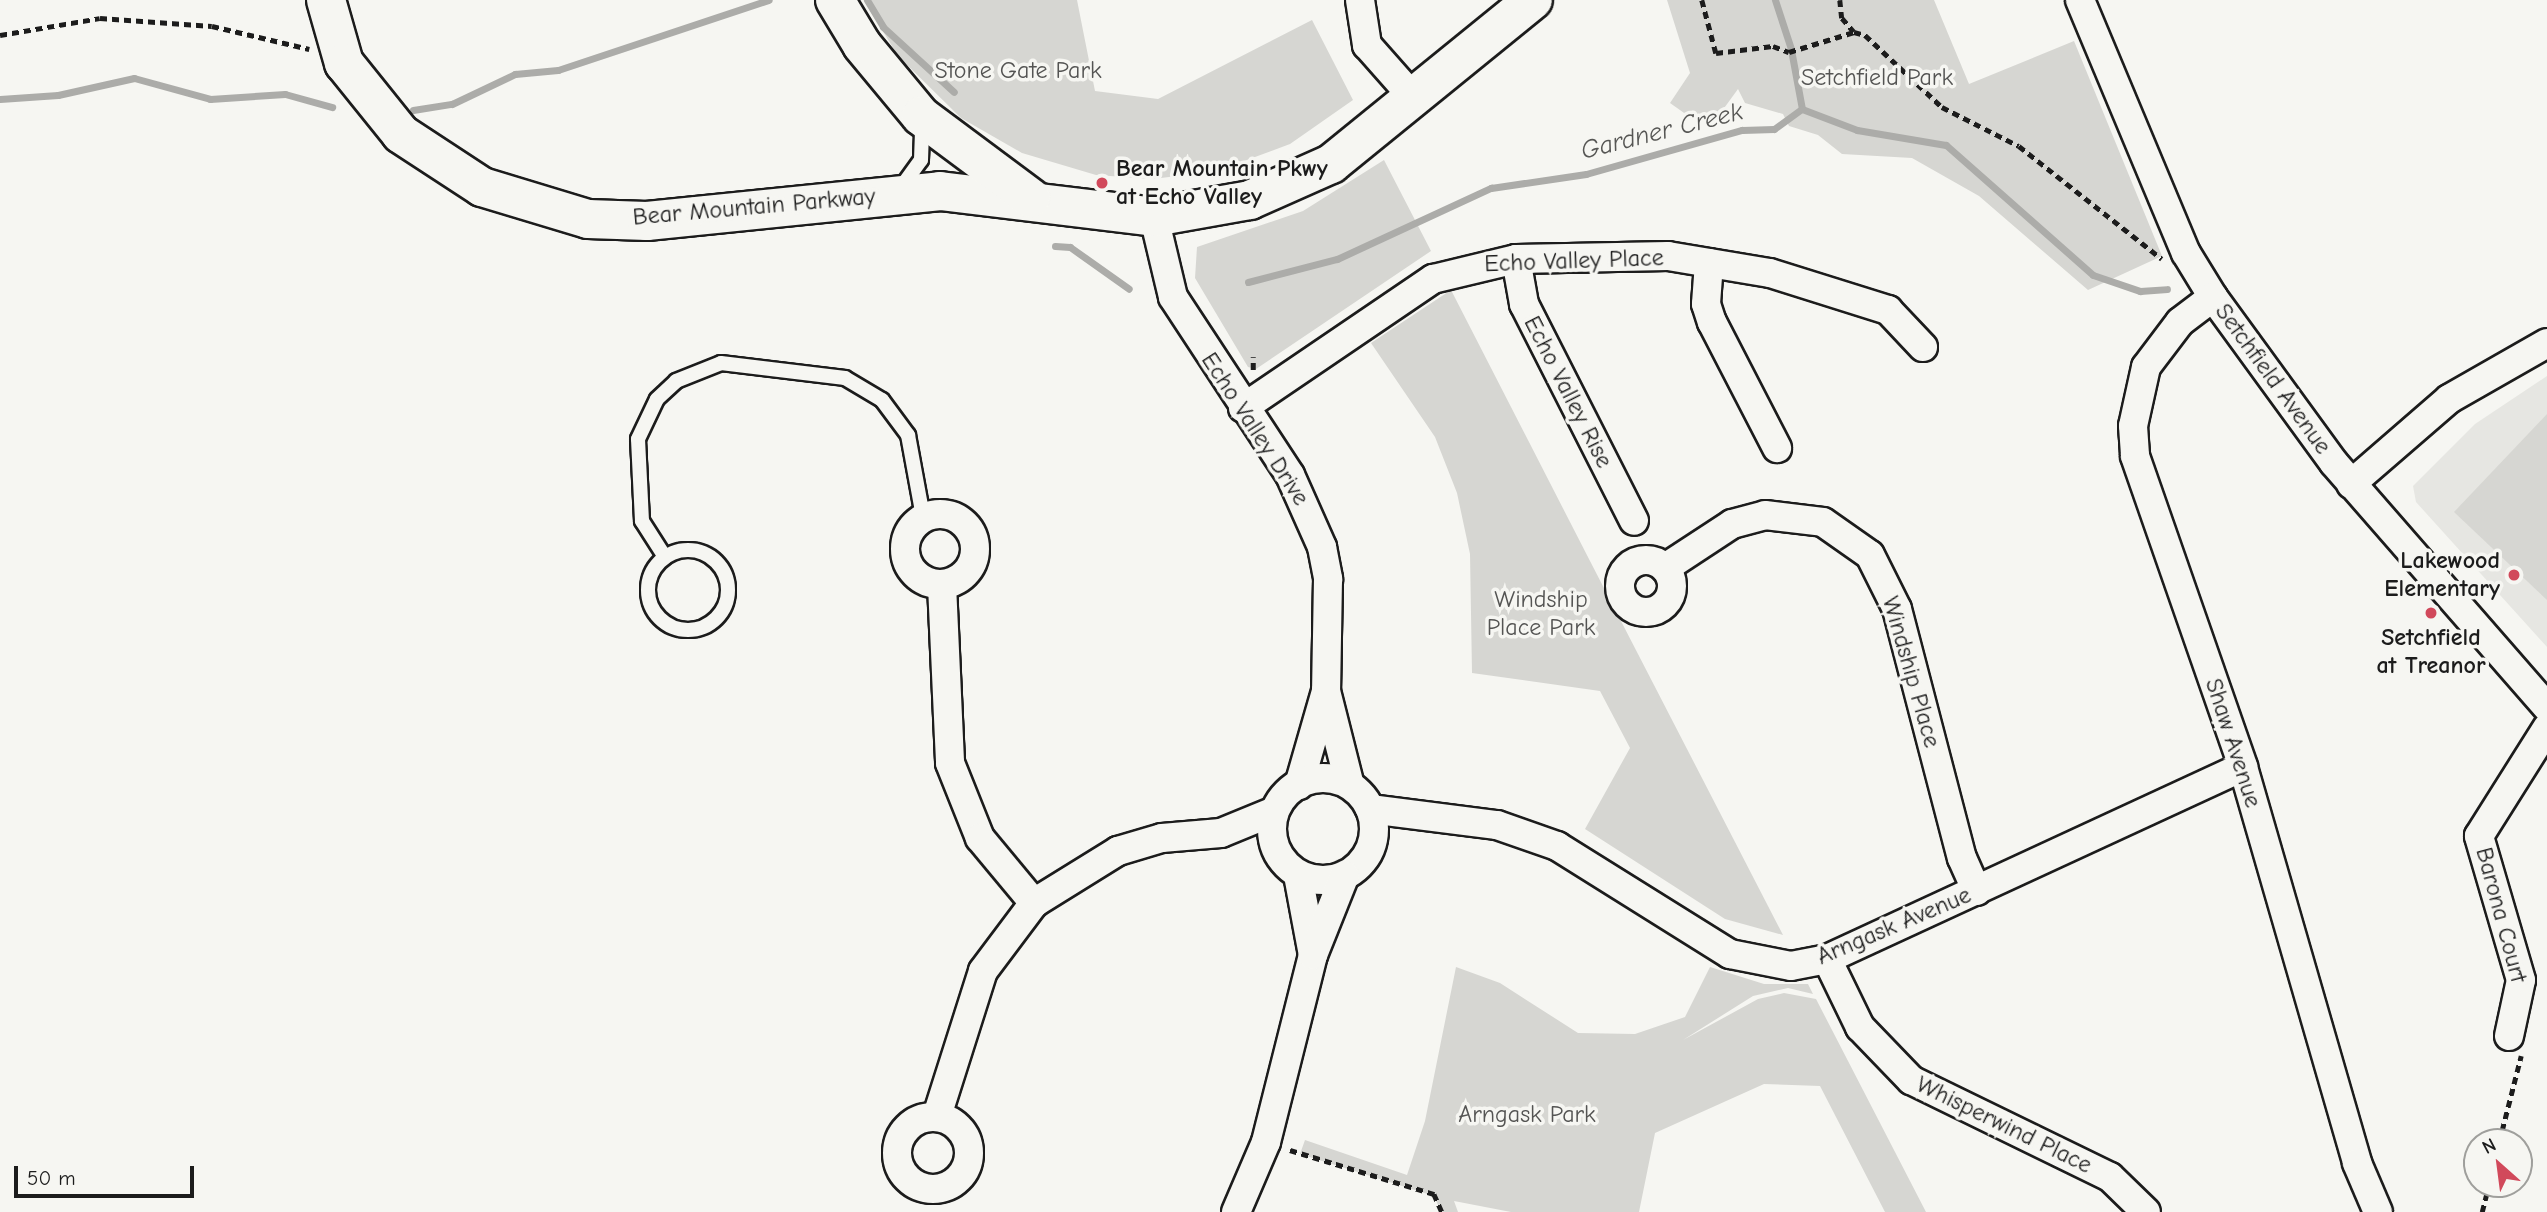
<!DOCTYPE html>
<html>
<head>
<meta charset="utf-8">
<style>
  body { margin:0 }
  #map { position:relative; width:2547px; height:1212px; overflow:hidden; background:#f6f6f2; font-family:"Comic Neue",sans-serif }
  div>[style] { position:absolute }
  .built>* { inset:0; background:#e6e6e2 }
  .green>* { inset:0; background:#d6d6d2 }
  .stream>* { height:7px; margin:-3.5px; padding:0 3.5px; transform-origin:3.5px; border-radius:3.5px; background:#acaca9 }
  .path>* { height:4.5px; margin-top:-2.25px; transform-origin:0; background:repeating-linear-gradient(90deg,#1c1c1c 0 7px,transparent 0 12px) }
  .roads { filter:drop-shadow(2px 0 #1c1c1c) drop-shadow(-2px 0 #1c1c1c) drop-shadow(0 2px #1c1c1c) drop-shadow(0 -2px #1c1c1c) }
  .lane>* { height:14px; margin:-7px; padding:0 7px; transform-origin:7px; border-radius:7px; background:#f6f6f2 }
  .lane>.ring { margin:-7px; padding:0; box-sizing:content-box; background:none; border:14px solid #f6f6f2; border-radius:50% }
  .street>* { height:28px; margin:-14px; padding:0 14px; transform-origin:14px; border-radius:14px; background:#f6f6f2 }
  .street>.ring { margin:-14px; padding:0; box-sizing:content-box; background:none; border:28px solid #f6f6f2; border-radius:50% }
  .secondary>* { height:38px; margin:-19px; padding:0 19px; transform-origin:19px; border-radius:19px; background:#f6f6f2 }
  .dots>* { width:19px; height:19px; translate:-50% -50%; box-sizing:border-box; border:4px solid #f6f6f2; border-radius:50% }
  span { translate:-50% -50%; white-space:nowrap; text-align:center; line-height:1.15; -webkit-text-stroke:7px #f6f6f2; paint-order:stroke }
  .park-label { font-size:24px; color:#545453 }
  .poi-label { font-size:24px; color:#1c1c1c; font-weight:700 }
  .left { translate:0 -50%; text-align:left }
  .right { translate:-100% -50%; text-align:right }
  .street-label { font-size:24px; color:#1c1c1c }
  .water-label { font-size:26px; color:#565654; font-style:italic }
  .north { position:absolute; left:2463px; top:1128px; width:70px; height:70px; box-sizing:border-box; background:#f6f6f2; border:2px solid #9f9f9c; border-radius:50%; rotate:332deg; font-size:19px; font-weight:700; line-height:28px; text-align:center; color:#1c1c1c }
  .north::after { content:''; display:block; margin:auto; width:24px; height:32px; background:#d1495b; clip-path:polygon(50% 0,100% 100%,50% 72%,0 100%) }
  .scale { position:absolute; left:14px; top:1166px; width:180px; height:32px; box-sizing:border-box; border:4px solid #1c1c1c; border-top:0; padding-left:9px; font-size:21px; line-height:24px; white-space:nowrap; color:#1c1c1c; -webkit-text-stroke:5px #f6f6f2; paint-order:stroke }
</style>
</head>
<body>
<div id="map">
  <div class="built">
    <i style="clip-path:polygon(2547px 376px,2547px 647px,2416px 502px,2413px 486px,2475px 424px)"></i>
  </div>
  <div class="green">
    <i style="clip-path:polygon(864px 0,1077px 0,1095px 91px,1158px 99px,1312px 20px,1353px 100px,1290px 144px,1217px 171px,1153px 179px,1096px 175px,1022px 153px,961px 118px,898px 56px)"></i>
    <i style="clip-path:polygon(1667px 0,1934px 0,1969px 84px,2074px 41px,2162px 256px,2088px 290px,1979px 196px,1912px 158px,1842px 154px,1818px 135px,1789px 126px,1783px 114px,1745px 103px,1738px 89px,1714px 122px,1694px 120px,1670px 103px,1690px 73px)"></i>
    <i style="clip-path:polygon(1384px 160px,1431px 251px,1256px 369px,1248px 367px,1195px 278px,1197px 247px,1303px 211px)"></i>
    <i style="clip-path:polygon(1451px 290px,1590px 561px,1783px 935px,1725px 919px,1585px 829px,1630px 748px,1600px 691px,1472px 673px,1470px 554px,1457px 493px,1435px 437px,1371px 343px)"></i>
    <i style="clip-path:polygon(2547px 414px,2547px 600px,2454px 512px)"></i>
    <i style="clip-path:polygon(1456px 967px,1500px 983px,1578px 1033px,1635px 1034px,1685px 1017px,1710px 967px,1764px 984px,1808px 984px,1813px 994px,1788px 988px,1753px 996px,1683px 1040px,1758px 999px,1784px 993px,1816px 999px,1926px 1212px,1885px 1212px,1820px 1086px,1764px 1084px,1655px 1133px,1639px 1212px,1511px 1212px,1454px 1201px,1458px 1212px,1441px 1212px,1434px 1196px,1300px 1154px,1305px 1140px,1407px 1175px,1425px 1121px)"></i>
  </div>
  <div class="stream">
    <i style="left:867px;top:0;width:31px;rotate:59deg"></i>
    <i style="left:883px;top:27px;width:96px;rotate:42.5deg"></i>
    <i style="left:1775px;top:0;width:52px;rotate:71.9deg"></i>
    <i style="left:1792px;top:55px;width:55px;rotate:79.5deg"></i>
    <i style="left:0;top:99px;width:58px;rotate:-3.9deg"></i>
    <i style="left:58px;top:95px;width:78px;rotate:-12.6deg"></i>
    <i style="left:134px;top:78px;width:79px;rotate:15.4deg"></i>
    <i style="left:210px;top:99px;width:75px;rotate:-3.8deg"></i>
    <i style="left:285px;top:94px;width:49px;rotate:15.5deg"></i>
    <i style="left:413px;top:110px;width:39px;rotate:-9deg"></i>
    <i style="left:452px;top:104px;width:70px;rotate:-25.5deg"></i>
    <i style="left:515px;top:74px;width:43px;rotate:-5.3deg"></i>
    <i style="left:558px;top:70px;width:222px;rotate:-18.4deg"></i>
    <i style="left:1055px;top:246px;width:15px;rotate:4deg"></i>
    <i style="left:1070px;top:247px;width:72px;rotate:35.4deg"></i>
    <i style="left:1248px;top:282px;width:92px;rotate:-14.5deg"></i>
    <i style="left:1337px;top:259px;width:170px;rotate:-24.8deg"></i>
    <i style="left:1491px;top:188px;width:96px;rotate:-8.4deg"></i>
    <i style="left:1586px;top:174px;width:162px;rotate:-15.8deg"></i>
    <i style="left:1742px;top:130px;width:32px;rotate:-2deg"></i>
    <i style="left:1774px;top:129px;width:34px;rotate:-36deg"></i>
    <i style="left:1802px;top:109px;width:59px;rotate:20.9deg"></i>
    <i style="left:1857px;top:130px;width:90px;rotate:9.6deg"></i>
    <i style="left:1946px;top:145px;width:196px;rotate:41.5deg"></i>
    <i style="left:2093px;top:275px;width:50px;rotate:18.8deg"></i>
    <i style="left:2140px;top:291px;width:27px;rotate:-4deg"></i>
  </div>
  <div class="path">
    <i style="left:1702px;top:0;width:55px;rotate:75.2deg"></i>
    <i style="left:1716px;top:53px;width:57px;rotate:-7deg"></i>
    <i style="left:1773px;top:46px;width:17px;rotate:21deg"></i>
    <i style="left:1789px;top:52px;width:68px;rotate:-17.1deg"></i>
    <i style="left:1840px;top:0;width:18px;rotate:84deg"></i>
    <i style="left:1842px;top:18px;width:18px;rotate:49deg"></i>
    <i style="left:1854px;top:32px;width:11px;rotate:15deg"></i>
    <i style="left:1865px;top:35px;width:105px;rotate:43.1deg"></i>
    <i style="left:1942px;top:107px;width:86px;rotate:26.9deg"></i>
    <i style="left:2019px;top:146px;width:182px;rotate:38.3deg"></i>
    <i style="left:0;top:35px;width:101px;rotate:-9.6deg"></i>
    <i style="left:100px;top:18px;width:112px;rotate:4.1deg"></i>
    <i style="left:212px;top:26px;width:100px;rotate:13.3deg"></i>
    <i style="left:1253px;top:370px;width:13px;rotate:-90deg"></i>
    <i style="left:2499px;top:1142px;width:89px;rotate:-75.7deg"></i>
    <i style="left:1290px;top:1150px;width:151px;rotate:17deg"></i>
    <i style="left:1434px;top:1194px;width:20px;rotate:66deg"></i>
    <i style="left:2482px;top:1212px;width:29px;rotate:-76deg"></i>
  </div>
  <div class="roads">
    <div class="lane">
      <i style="left:902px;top:186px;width:32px;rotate:-54deg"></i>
      <i style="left:921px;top:160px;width:38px;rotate:-88deg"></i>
      <i class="ring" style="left:648px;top:550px;width:66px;height:66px"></i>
      <i style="left:665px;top:557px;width:43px;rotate:-122.6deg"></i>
      <i style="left:642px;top:521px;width:82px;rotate:-92.8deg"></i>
      <i style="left:638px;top:439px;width:44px;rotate:-64.6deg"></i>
      <i style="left:657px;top:399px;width:26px;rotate:-43deg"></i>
      <i style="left:676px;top:381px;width:48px;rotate:-21.8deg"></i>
      <i style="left:721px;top:363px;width:125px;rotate:6.9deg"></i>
      <i style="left:845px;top:378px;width:43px;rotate:30.7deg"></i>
      <i style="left:882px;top:400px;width:44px;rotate:53.4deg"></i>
      <i style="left:908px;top:435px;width:83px;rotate:79.6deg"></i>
    </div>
    <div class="street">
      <i style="left:1360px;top:0;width:46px;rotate:81.2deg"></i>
      <i style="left:1367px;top:45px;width:69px;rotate:48.5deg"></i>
      <i style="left:2080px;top:0;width:274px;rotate:67.3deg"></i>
      <i style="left:2186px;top:253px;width:52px;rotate:58.5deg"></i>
      <i style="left:2213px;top:297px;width:205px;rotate:53.9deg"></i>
      <i style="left:2334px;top:463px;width:324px;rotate:48.9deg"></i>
      <i style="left:1154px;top:217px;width:82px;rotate:76.6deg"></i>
      <i style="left:1173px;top:297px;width:213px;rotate:56.7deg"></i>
      <i style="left:1290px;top:475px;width:79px;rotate:66deg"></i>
      <i style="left:1322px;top:547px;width:33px;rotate:79deg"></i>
      <i style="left:1328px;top:579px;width:112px;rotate:91deg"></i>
      <i style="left:1326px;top:691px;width:98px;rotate:106deg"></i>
      <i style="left:1516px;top:259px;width:46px;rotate:79.9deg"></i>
      <i style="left:1524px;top:304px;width:243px;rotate:63.1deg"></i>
      <i style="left:1709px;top:263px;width:41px;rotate:94.2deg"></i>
      <i style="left:1706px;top:304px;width:19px;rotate:72deg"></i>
      <i style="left:1712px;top:322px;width:142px;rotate:62.7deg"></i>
      <i style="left:2213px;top:297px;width:41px;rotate:142.9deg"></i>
      <i style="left:2180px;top:322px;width:56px;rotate:127.1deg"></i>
      <i style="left:2146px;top:367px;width:60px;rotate:102.4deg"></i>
      <i style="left:2133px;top:426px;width:30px;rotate:86deg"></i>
      <i style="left:2135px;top:456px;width:329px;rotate:70.8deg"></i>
      <i style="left:2243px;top:767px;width:412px;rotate:73.9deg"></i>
      <i style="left:2357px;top:1163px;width:53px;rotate:66.8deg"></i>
      <i style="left:1243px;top:408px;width:230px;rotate:-34.2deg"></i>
      <i style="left:1433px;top:279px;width:85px;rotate:-13.5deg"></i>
      <i style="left:1516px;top:259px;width:152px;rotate:-1.1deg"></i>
      <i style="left:1668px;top:256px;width:103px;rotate:9.5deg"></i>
      <i style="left:1770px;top:273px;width:124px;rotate:17.4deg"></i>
      <i style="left:1888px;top:310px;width:51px;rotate:46.6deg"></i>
      <i style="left:2351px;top:484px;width:130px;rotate:-40.9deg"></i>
      <i style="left:2449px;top:399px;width:113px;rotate:-29.7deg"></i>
      <i class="ring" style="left:905px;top:514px;width:42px;height:42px"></i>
      <i class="ring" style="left:1620px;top:560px;width:24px;height:24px"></i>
      <i style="left:1665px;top:568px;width:80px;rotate:-33.3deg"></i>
      <i style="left:1732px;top:524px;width:34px;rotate:-15deg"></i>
      <i style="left:1765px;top:515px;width:58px;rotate:6.9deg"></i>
      <i style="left:1823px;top:522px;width:57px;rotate:35.1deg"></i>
      <i style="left:1870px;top:555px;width:60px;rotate:63.4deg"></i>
      <i style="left:1897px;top:609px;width:257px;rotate:75.4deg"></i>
      <i style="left:1962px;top:858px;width:36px;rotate:66deg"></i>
      <i style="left:942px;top:585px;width:178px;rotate:87.4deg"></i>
      <i style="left:950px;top:763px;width:81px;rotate:68.2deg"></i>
      <i style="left:980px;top:838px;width:85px;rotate:50.3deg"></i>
      <i style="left:1326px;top:691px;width:94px;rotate:75.8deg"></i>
      <i class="ring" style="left:1272px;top:778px;width:74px;height:74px"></i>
      <i style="left:1370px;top:809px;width:128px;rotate:7.2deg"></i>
      <i style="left:1497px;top:825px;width:64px;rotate:19.3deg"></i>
      <i style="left:1557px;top:846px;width:204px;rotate:32deg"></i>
      <i style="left:1730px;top:954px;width:62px;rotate:11.1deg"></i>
      <i style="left:1791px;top:966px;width:37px;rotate:-11deg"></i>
      <i style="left:1827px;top:959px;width:458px;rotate:-24.8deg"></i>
      <i style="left:1298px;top:875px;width:81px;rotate:79.4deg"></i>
      <i style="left:1827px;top:959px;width:76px;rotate:64.1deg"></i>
      <i style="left:1860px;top:1027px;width:74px;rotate:46.1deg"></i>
      <i style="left:1911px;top:1080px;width:221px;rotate:26deg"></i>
      <i style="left:2110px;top:1177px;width:50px;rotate:44.2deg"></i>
      <i style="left:2509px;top:1036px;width:57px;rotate:-77.9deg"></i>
      <i style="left:2521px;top:980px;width:150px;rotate:-106.3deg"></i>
      <i style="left:2479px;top:836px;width:128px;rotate:-57.8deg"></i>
      <i style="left:937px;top:1116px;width:152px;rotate:-72.4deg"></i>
      <i style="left:983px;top:971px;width:85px;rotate:-53.1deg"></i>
      <i style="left:1034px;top:903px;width:99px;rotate:-31.8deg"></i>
      <i style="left:1118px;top:851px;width:46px;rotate:-16.5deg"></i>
      <i style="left:1162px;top:838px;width:59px;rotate:-4.8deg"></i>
      <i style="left:1221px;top:833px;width:58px;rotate:-22.2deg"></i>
      <i class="ring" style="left:897px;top:1117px;width:44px;height:44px"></i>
      <i style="left:1236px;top:1212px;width:76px;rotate:-66.8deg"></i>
      <i style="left:1266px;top:1142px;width:193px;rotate:-75.9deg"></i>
      <i style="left:1313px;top:955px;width:86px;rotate:-68.2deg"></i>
    </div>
    <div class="secondary">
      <i style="left:326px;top:0;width:66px;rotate:74.1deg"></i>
      <i style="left:344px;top:63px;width:91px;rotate:51.2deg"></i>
      <i style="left:401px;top:134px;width:97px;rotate:33.2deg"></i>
      <i style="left:482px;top:187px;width:111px;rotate:16.8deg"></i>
      <i style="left:588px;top:219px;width:59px;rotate:1.9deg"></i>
      <i style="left:647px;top:221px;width:295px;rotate:-5.8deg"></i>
      <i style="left:940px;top:191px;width:216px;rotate:6.9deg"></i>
      <i style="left:1154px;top:217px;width:97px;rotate:-10deg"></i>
      <i style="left:1250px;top:200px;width:89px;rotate:-24deg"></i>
      <i style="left:1331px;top:164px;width:260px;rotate:-39.1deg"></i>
      <i style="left:835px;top:0;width:52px;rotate:59deg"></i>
      <i style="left:862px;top:45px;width:92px;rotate:50.3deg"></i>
      <i style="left:921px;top:116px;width:137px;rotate:36.7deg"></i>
    </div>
  </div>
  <div class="dots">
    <i style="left:1102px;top:183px;background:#d1495b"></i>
    <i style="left:2514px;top:575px;background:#d1495b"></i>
    <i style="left:2431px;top:613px;background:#d1495b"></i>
  </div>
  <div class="park-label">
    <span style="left:1018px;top:71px">Stone Gate Park</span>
    <span style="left:1877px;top:78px">Setchfield Park</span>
    <span style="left:1541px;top:614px">Windship<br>Place Park</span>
    <span style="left:1527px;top:1115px">Arngask Park</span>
  </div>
  <div class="poi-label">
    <span class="left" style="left:1116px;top:183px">Bear Mountain Pkwy<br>at Echo Valley</span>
    <span class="right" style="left:2500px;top:575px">Lakewood<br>Elementary</span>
    <span style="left:2431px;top:652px">Setchfield<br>at Treanor</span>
  </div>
  <div class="street-label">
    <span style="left:754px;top:207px;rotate:-5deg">Bear Mountain Parkway</span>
    <span style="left:1574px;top:261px;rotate:-2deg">Echo Valley Place</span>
    <span style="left:2273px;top:379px;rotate:54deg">Setchfield Avenue</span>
    <span style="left:1568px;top:392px;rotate:63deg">Echo Valley Rise</span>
    <span style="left:1255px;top:429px;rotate:57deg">Echo Valley Drive</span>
    <span style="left:1911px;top:672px;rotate:74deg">Windship Place</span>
    <span style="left:2233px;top:743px;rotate:72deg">Shaw Avenue</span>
    <span style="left:2501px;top:915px;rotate:75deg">Barona Court</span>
    <span style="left:1894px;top:926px;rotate:-23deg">Arngask Avenue</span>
    <span style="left:2004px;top:1125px;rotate:26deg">Whisperwind Place</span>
  </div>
  <div class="water-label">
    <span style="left:1662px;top:132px;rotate:-14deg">Gardner Creek</span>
  </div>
  <div class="north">N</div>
  <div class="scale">50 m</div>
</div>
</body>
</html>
